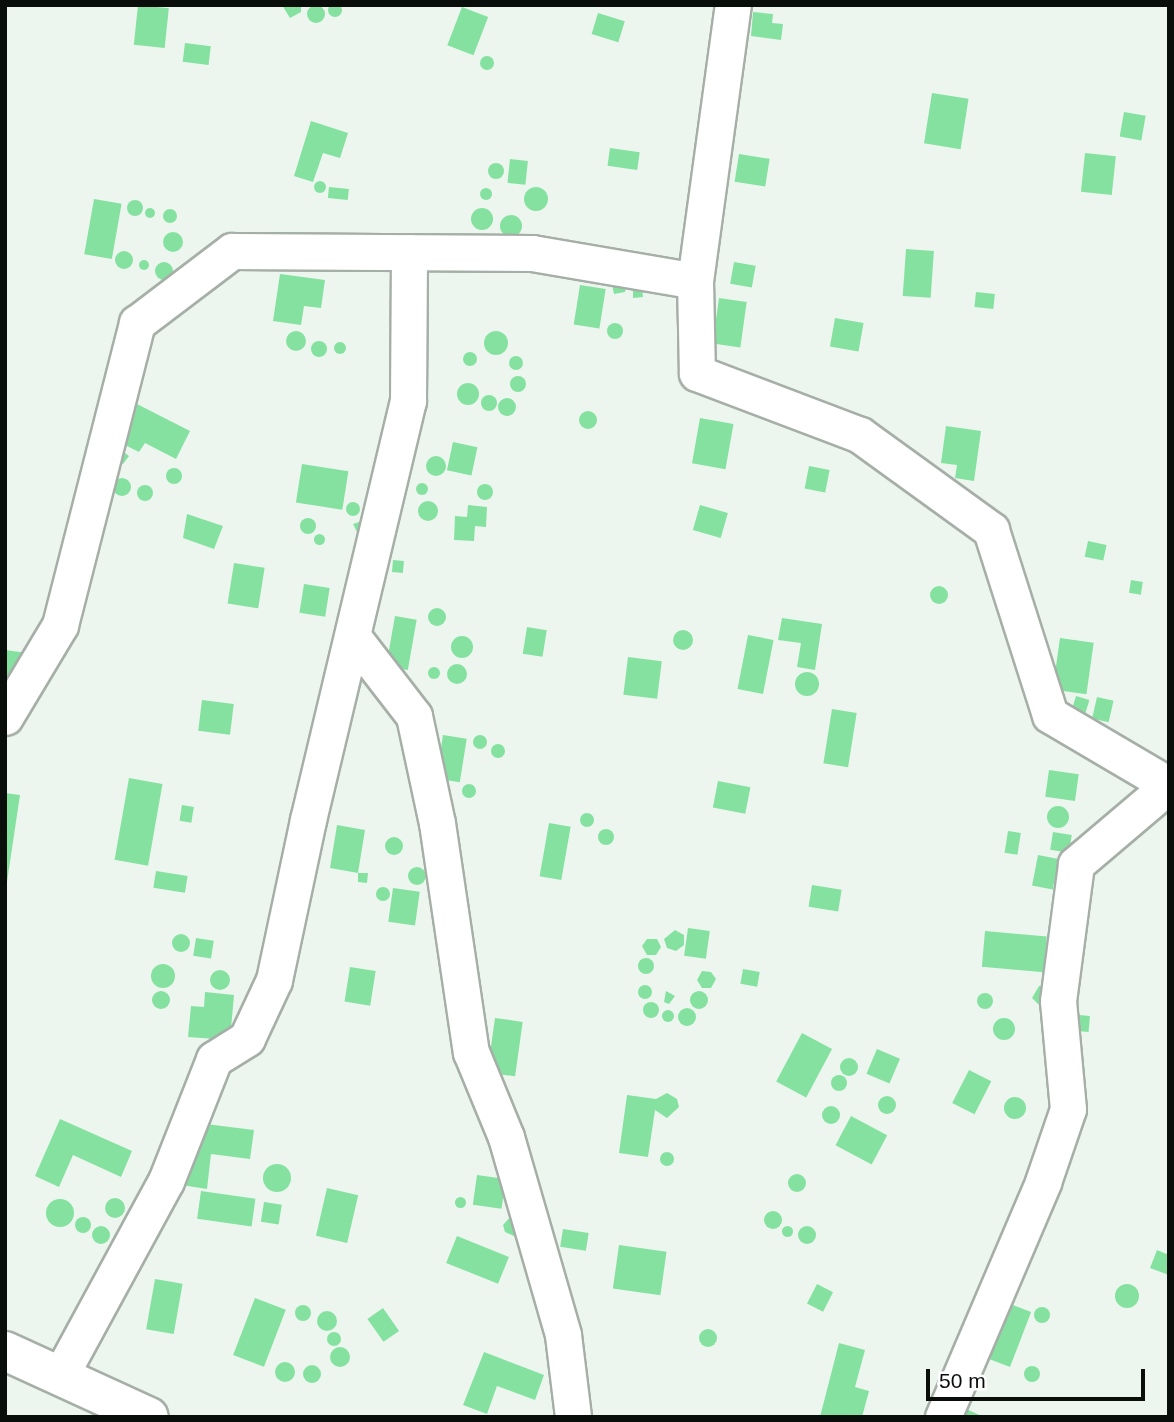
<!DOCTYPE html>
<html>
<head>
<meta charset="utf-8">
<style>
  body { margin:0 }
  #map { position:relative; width:1174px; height:1422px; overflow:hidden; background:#ecf6ee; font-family:Arial,sans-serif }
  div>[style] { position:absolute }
  .building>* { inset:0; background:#85e1a0; transform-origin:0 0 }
  .round { border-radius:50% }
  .roads { filter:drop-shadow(2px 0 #a5afa7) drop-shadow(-2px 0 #a5afa7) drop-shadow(0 2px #a5afa7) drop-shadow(0 -2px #a5afa7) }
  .minor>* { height:35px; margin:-17.5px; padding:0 17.5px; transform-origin:17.5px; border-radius:17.5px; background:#fff }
  .tertiary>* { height:38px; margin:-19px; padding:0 19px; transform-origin:19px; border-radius:19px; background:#fff }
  span { translate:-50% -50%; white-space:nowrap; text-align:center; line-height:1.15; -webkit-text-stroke:7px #fff; paint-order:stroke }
  .frame { position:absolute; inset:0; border:7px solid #0a0e0b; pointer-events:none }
  .scale { position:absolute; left:926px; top:1369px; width:219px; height:32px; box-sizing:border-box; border:4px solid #0a0e0b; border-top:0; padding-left:9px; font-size:21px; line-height:24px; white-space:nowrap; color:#0a0e0b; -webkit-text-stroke:5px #fff; paint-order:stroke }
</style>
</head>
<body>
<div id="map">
  <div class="building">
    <i class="round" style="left:328px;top:3px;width:14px;height:14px"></i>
    <i style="left:138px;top:5px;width:31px;height:40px;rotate:6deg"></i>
    <i style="clip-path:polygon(282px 5px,301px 5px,301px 12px,290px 18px)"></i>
    <i class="round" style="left:307px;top:5px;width:18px;height:18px"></i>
    <i style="left:462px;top:7px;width:28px;height:41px;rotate:21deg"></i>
    <i style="clip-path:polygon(753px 12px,773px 14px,772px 23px,783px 24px,781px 40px,751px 36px)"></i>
    <i style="left:598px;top:13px;width:28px;height:22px;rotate:17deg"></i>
    <i style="left:185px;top:43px;width:26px;height:19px;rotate:7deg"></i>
    <i class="round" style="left:480px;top:56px;width:14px;height:14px"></i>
    <i style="left:932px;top:93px;width:37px;height:51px;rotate:9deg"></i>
    <i style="left:1124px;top:112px;width:22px;height:25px;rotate:10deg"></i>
    <i style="clip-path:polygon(311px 121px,348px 133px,340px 158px,323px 153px,313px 182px,294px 176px)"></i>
    <i style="left:610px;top:148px;width:30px;height:18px;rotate:8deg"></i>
    <i style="left:1085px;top:153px;width:31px;height:39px;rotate:6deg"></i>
    <i style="left:739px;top:154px;width:31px;height:28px;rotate:9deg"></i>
    <i style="left:510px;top:159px;width:18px;height:24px;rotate:6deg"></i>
    <i class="round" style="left:488px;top:163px;width:16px;height:16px"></i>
    <i class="round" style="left:314px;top:181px;width:12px;height:12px"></i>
    <i style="left:329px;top:187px;width:20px;height:11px;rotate:6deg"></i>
    <i class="round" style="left:524px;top:187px;width:24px;height:24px"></i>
    <i class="round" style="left:480px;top:188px;width:12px;height:12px"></i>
    <i style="left:94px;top:199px;width:28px;height:56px;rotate:10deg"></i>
    <i class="round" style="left:127px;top:200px;width:16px;height:16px"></i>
    <i class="round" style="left:471px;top:208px;width:22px;height:22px"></i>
    <i class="round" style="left:145px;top:208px;width:10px;height:10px"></i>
    <i class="round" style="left:163px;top:209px;width:14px;height:14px"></i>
    <i class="round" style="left:500px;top:215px;width:22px;height:22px"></i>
    <i class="round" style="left:163px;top:232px;width:20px;height:20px"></i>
    <i style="left:906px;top:249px;width:28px;height:47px;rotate:4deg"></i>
    <i class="round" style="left:115px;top:251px;width:18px;height:18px"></i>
    <i class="round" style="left:139px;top:260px;width:10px;height:10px"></i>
    <i class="round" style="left:155px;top:262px;width:18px;height:18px"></i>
    <i style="left:734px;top:262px;width:22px;height:22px;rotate:10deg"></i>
    <i style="clip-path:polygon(280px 274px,325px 280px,321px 308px,304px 306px,301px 325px,273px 321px)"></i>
    <i style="clip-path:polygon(611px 280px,626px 287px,625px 292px,614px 294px)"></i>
    <i style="left:580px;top:285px;width:26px;height:40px;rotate:9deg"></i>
    <i style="clip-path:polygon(633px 288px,642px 288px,643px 297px,633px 298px)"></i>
    <i style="left:976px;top:292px;width:19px;height:15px;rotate:6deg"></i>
    <i style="left:719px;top:298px;width:28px;height:46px;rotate:8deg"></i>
    <i style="left:835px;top:318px;width:29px;height:29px;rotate:10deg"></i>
    <i class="round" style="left:607px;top:323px;width:16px;height:16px"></i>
    <i class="round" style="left:484px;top:331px;width:24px;height:24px"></i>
    <i class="round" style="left:286px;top:331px;width:20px;height:20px"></i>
    <i class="round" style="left:311px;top:341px;width:16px;height:16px"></i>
    <i class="round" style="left:334px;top:342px;width:12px;height:12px"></i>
    <i class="round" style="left:463px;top:352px;width:14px;height:14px"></i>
    <i class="round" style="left:509px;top:356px;width:14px;height:14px"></i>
    <i class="round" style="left:510px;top:376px;width:16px;height:16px"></i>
    <i class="round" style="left:457px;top:383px;width:22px;height:22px"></i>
    <i class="round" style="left:481px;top:395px;width:16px;height:16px"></i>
    <i class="round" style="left:498px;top:398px;width:18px;height:18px"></i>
    <i style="clip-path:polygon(131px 401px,190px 431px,176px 459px,145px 443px,139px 452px,111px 438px)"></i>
    <i class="round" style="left:579px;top:411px;width:18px;height:18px"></i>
    <i style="left:700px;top:418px;width:34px;height:46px;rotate:10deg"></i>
    <i style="clip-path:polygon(946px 426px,981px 431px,974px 481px,955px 478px,957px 465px,941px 463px)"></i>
    <i style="left:453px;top:442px;width:25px;height:29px;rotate:12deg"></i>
    <i style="clip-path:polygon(121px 450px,129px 456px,123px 464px,117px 462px)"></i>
    <i class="round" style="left:426px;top:456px;width:20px;height:20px"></i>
    <i style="left:302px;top:464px;width:47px;height:39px;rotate:9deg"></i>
    <i style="left:809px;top:466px;width:21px;height:23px;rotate:11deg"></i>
    <i class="round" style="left:166px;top:468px;width:16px;height:16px"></i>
    <i class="round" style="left:113px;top:478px;width:18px;height:18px"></i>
    <i class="round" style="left:416px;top:483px;width:12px;height:12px"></i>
    <i class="round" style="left:477px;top:484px;width:16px;height:16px"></i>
    <i class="round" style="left:137px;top:485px;width:16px;height:16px"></i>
    <i class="round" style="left:418px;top:501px;width:20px;height:20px"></i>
    <i class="round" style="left:346px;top:502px;width:14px;height:14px"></i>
    <i style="clip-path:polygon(468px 505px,487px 507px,486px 527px,475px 526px,474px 541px,454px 540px,455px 516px,467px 517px)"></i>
    <i style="left:700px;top:505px;width:29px;height:26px;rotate:16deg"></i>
    <i style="clip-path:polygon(187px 514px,223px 526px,214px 549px,183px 538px)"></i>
    <i class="round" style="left:300px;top:518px;width:16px;height:16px"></i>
    <i style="clip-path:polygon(362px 521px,359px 536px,353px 524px)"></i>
    <i class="round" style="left:313.5px;top:533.5px;width:11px;height:11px"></i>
    <i style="left:1088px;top:541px;width:19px;height:16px;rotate:12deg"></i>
    <i style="left:393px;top:560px;width:11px;height:12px;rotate:5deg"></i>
    <i style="left:234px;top:563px;width:31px;height:41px;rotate:9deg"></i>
    <i style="left:1131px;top:580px;width:12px;height:13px;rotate:9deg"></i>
    <i style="left:304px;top:584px;width:26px;height:29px;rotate:9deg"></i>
    <i class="round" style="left:930px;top:586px;width:18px;height:18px"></i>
    <i class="round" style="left:428px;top:608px;width:18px;height:18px"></i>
    <i style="left:395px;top:616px;width:22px;height:51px;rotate:10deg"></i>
    <i style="clip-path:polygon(782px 618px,822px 624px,815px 670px,797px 667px,801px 643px,778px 640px)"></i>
    <i style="left:527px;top:627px;width:20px;height:27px;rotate:9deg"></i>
    <i class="round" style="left:673px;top:630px;width:20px;height:20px"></i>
    <i style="left:748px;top:635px;width:26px;height:55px;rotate:11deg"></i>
    <i class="round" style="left:451px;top:636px;width:22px;height:22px"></i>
    <i style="left:1060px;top:638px;width:34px;height:52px;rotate:8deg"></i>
    <i style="clip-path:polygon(5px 650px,28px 653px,24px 678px,5px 675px)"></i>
    <i style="left:628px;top:657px;width:34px;height:38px;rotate:7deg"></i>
    <i class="round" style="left:447px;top:664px;width:20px;height:20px"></i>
    <i class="round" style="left:428px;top:667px;width:12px;height:12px"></i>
    <i class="round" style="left:795px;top:672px;width:24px;height:24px"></i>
    <i style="left:1076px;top:696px;width:14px;height:16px;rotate:17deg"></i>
    <i style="left:1097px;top:697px;width:17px;height:22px;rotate:13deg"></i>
    <i style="left:202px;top:700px;width:32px;height:31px;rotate:7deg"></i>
    <i style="left:832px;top:709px;width:25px;height:55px;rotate:9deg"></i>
    <i style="left:443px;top:735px;width:24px;height:44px;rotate:9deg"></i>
    <i class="round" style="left:473px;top:735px;width:14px;height:14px"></i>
    <i class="round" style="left:491px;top:744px;width:14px;height:14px"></i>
    <i style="left:1049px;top:770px;width:30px;height:27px;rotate:8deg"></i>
    <i style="left:129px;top:778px;width:34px;height:83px;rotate:10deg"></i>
    <i style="left:718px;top:781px;width:33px;height:27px;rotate:11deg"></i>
    <i class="round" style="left:462px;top:784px;width:14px;height:14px"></i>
    <i style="clip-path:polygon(5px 793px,20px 795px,7px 882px,5px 882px)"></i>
    <i style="left:182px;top:805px;width:12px;height:16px;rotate:9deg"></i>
    <i class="round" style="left:1047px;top:806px;width:22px;height:22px"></i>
    <i class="round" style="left:580px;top:813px;width:14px;height:14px"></i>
    <i style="left:549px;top:823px;width:22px;height:54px;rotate:10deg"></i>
    <i style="clip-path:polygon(337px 825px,365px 830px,358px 873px,368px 873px,367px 883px,358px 882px,358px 873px,330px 868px)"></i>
    <i class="round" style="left:598px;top:829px;width:16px;height:16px"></i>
    <i style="left:1008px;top:831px;width:13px;height:22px;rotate:9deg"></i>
    <i style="left:1053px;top:832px;width:19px;height:18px;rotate:9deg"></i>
    <i class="round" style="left:385px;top:837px;width:18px;height:18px"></i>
    <i style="left:1038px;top:855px;width:21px;height:31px;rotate:11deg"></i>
    <i class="round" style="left:408px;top:867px;width:18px;height:18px"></i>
    <i style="left:156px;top:871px;width:32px;height:17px;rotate:9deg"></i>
    <i style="left:812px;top:885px;width:30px;height:22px;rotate:9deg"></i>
    <i class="round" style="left:376px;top:887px;width:14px;height:14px"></i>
    <i style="left:393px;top:888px;width:27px;height:34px;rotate:8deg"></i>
    <i style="left:688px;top:928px;width:22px;height:28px;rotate:8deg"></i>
    <i style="clip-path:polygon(675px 930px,684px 935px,684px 945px,676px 951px,667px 948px,664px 939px)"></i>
    <i style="left:985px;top:931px;width:62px;height:36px;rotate:5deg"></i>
    <i class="round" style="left:172px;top:934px;width:18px;height:18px"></i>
    <i style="left:196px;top:938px;width:18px;height:18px;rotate:9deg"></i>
    <i style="clip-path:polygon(647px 939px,657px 939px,661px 947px,656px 955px,647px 955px,642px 946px)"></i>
    <i class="round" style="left:638px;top:958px;width:16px;height:16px"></i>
    <i class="round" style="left:151px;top:964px;width:24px;height:24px"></i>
    <i style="left:350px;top:967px;width:26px;height:35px;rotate:9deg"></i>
    <i style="left:743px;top:969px;width:17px;height:15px;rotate:10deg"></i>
    <i class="round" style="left:210px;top:970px;width:20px;height:20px"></i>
    <i style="clip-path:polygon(702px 971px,711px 972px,716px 979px,711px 988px,702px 988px,697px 980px)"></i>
    <i class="round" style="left:638px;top:985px;width:14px;height:14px"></i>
    <i style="clip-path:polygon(1039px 986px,1045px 986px,1042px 1008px,1032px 998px)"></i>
    <i class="round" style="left:690px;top:991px;width:18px;height:18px"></i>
    <i class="round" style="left:152px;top:991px;width:18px;height:18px"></i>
    <i style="clip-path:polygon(666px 991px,675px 996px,669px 1004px,664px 1002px)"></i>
    <i style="clip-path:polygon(205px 992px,234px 995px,230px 1040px,188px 1037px,191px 1006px,204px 1007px)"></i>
    <i class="round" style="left:977px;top:993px;width:16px;height:16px"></i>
    <i class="round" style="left:643px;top:1002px;width:16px;height:16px"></i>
    <i class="round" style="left:678px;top:1008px;width:18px;height:18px"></i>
    <i class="round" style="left:662px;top:1010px;width:12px;height:12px"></i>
    <i style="left:1079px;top:1015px;width:11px;height:16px;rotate:5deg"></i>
    <i style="left:495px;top:1018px;width:28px;height:55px;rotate:8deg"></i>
    <i class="round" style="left:993px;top:1018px;width:22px;height:22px"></i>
    <i style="left:802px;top:1033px;width:34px;height:55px;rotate:28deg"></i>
    <i style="left:877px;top:1049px;width:25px;height:27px;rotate:23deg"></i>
    <i class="round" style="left:840px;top:1058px;width:18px;height:18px"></i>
    <i style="left:969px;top:1070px;width:25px;height:37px;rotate:27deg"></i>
    <i class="round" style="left:831px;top:1075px;width:16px;height:16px"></i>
    <i style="clip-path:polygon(667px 1093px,677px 1099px,679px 1107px,667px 1118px,655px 1110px,648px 1157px,619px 1153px,627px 1095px,656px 1099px)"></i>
    <i class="round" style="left:878px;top:1096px;width:18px;height:18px"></i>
    <i class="round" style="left:1004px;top:1097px;width:22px;height:22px"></i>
    <i class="round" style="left:822px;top:1106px;width:18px;height:18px"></i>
    <i style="left:851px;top:1116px;width:41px;height:33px;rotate:28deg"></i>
    <i style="clip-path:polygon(60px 1119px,132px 1151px,121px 1177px,73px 1155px,59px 1187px,35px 1176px)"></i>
    <i style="clip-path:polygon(190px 1122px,254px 1130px,250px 1159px,211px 1154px,207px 1189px,181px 1185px)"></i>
    <i class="round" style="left:660px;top:1152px;width:14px;height:14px"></i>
    <i class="round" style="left:263px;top:1164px;width:28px;height:28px"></i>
    <i class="round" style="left:788px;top:1174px;width:18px;height:18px"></i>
    <i style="left:477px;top:1175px;width:29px;height:30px;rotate:8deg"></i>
    <i style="left:327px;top:1188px;width:32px;height:49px;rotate:13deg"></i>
    <i style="left:201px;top:1191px;width:55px;height:28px;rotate:8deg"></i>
    <i class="round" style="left:454.5px;top:1196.5px;width:11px;height:11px"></i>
    <i class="round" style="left:105px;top:1198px;width:20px;height:20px"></i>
    <i class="round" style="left:46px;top:1199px;width:28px;height:28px"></i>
    <i style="left:264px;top:1202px;width:18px;height:20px;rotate:9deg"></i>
    <i class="round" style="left:764px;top:1211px;width:18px;height:18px"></i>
    <i style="clip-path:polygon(511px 1216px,522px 1233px,516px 1237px,505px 1232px,503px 1225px)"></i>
    <i class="round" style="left:75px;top:1217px;width:16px;height:16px"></i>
    <i class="round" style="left:781.5px;top:1225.5px;width:11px;height:11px"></i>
    <i class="round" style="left:92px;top:1226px;width:18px;height:18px"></i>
    <i class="round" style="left:798px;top:1226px;width:18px;height:18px"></i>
    <i style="left:563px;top:1229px;width:26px;height:18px;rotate:9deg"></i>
    <i style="left:457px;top:1236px;width:56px;height:29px;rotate:22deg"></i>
    <i style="left:619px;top:1245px;width:48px;height:44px;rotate:8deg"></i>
    <i style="clip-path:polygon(1157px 1250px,1169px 1255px,1169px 1275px,1150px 1268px)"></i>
    <i style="left:155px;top:1279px;width:28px;height:51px;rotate:10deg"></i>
    <i class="round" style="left:1115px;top:1284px;width:24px;height:24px"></i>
    <i style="left:817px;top:1284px;width:18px;height:22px;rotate:27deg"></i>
    <i style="left:255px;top:1298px;width:33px;height:61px;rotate:21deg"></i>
    <i style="left:1005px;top:1302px;width:28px;height:59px;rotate:21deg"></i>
    <i class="round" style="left:295px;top:1305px;width:16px;height:16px"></i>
    <i class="round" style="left:1034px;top:1307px;width:16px;height:16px"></i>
    <i style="left:383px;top:1308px;width:28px;height:19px;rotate:55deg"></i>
    <i class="round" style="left:317px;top:1311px;width:20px;height:20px"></i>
    <i class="round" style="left:699px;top:1329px;width:18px;height:18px"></i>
    <i class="round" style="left:327px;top:1332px;width:14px;height:14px"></i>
    <i style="clip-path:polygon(839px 1343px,865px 1350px,855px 1387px,869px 1391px,862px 1417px,820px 1417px)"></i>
    <i class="round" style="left:330px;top:1347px;width:20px;height:20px"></i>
    <i style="clip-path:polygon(484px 1352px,544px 1375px,535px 1400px,497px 1386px,487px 1414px,463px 1405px)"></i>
    <i class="round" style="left:275px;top:1362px;width:20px;height:20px"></i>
    <i class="round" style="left:303px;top:1365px;width:18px;height:18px"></i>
    <i class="round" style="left:1024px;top:1366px;width:16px;height:16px"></i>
    <i style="clip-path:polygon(966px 1409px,984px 1417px,962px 1417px)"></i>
  </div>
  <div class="roads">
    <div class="minor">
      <i style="left:695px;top:281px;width:92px;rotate:88.8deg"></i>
      <i style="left:697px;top:373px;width:174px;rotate:20.8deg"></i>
      <i style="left:860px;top:435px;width:162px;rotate:35.9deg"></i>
      <i style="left:991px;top:530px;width:194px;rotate:72.3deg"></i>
      <i style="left:1050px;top:715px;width:138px;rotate:30.5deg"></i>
      <i style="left:353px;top:637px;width:100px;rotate:52.3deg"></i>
      <i style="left:414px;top:716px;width:109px;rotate:77.9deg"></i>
      <i style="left:437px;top:823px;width:232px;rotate:81.6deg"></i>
      <i style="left:471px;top:1052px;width:92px;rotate:67.6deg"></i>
      <i style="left:506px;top:1137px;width:206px;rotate:73.9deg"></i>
      <i style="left:563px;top:1335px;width:83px;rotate:83deg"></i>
      <i style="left:5px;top:717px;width:107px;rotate:-59.1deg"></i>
      <i style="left:60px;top:625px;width:312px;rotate:-75.7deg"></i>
      <i style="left:137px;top:323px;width:119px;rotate:-37.2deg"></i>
      <i style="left:232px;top:251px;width:300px;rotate:0.4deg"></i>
      <i style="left:532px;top:253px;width:165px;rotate:9.7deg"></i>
      <i style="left:695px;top:281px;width:279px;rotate:-82.2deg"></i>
      <i style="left:60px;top:1376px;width:222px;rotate:-61.5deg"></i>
      <i style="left:166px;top:1181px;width:131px;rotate:-68.5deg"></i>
      <i style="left:214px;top:1059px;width:39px;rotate:-32deg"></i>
      <i style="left:247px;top:1038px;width:64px;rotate:-65deg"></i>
      <i style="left:274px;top:980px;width:164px;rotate:-78deg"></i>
      <i style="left:308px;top:820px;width:431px;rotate:-76.6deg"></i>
      <i style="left:408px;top:401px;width:149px;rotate:-89.6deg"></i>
      <i style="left:943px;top:1417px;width:255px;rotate:-66.9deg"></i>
      <i style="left:1043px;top:1182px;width:77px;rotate:-71.1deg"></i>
      <i style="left:1068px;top:1109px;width:108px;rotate:-95.3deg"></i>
      <i style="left:1058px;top:1001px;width:138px;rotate:-82.5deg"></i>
      <i style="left:1076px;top:864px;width:122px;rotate:-40.3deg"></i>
    </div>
    <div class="tertiary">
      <i style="left:5px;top:1351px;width:158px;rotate:24.6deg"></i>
    </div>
  </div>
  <div class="frame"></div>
  <div class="scale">50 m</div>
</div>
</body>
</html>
